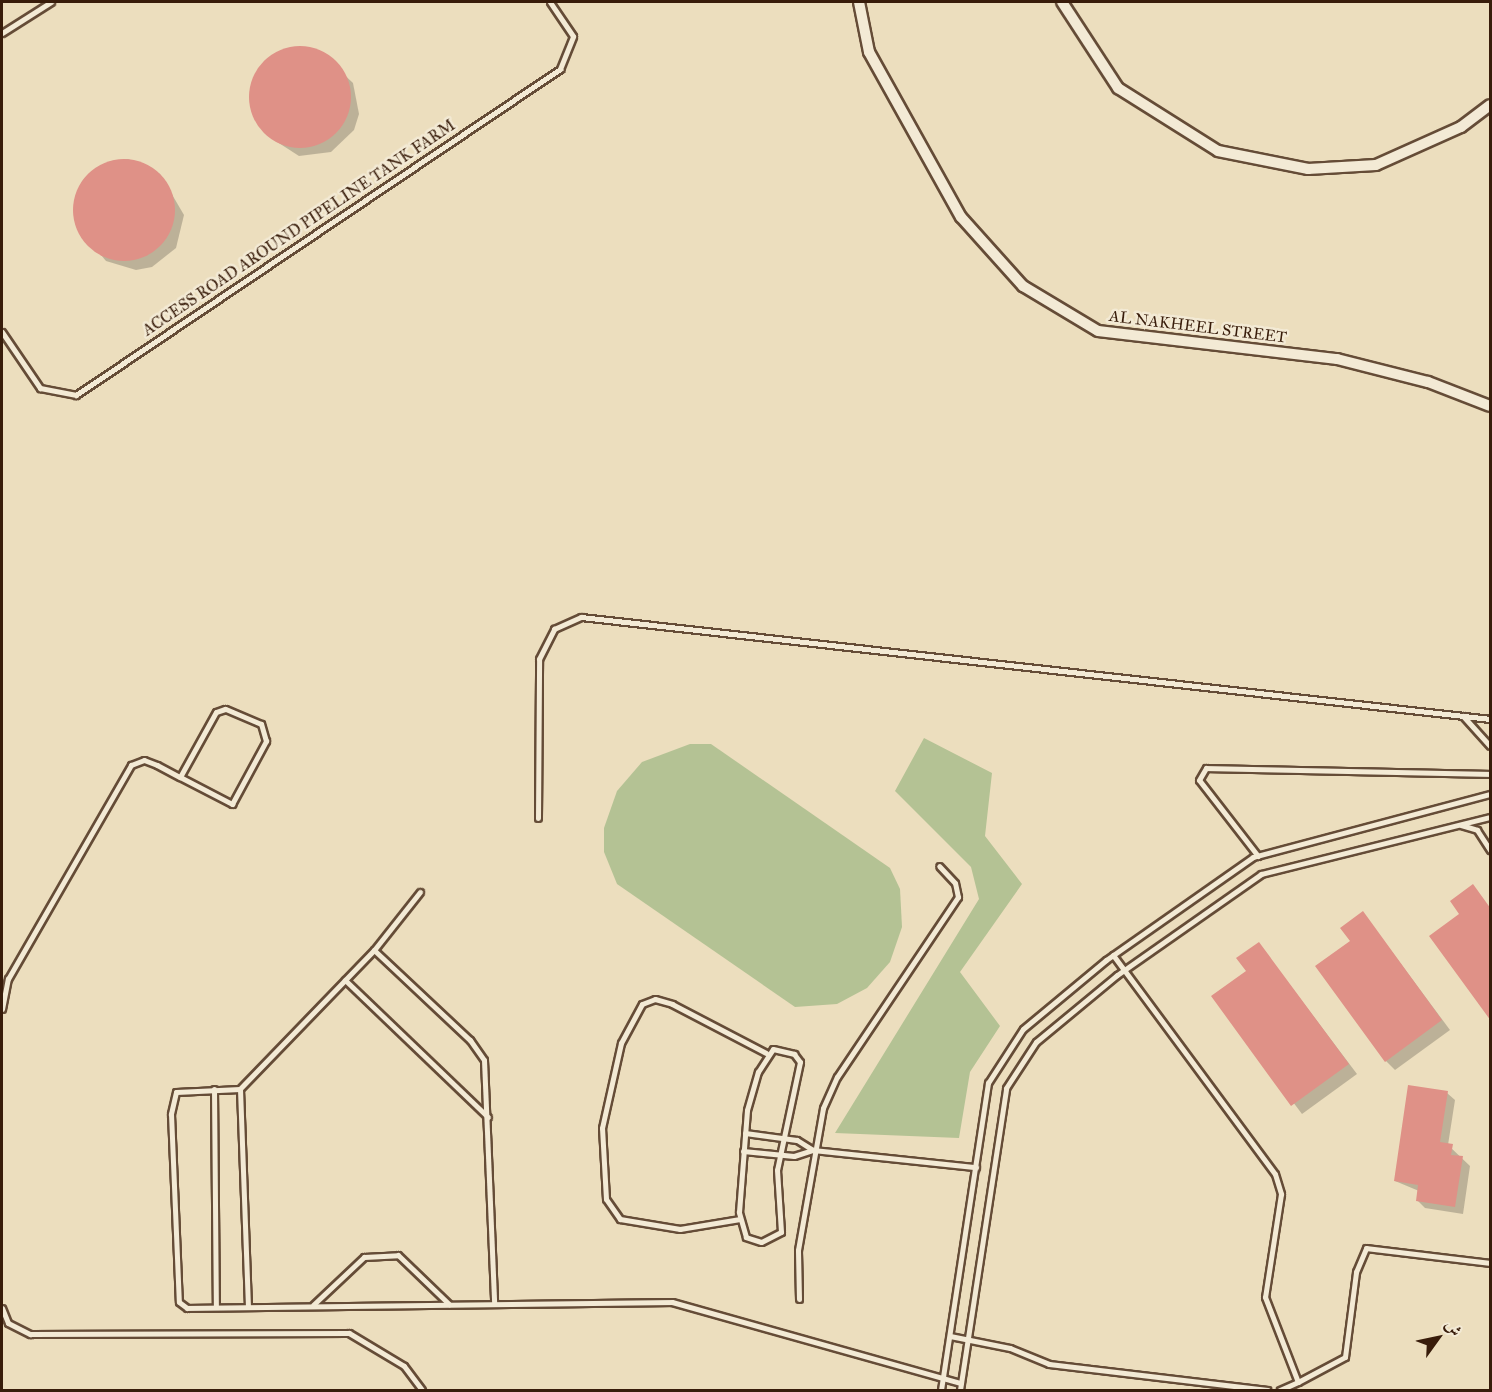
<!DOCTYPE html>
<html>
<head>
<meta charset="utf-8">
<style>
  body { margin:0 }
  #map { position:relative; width:1492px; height:1392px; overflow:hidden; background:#ecdebe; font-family:"IM FELL Great Primer",Amiri,serif }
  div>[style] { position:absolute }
  .green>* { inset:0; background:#b4c294 }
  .shadow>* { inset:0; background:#0003 }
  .building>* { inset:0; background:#df9187 }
  .round { border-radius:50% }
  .roads { filter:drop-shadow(2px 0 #654c37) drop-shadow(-2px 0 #654c37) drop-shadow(0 2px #654c37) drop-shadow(0 -2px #654c37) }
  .service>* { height:5px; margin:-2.5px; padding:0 2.5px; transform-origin:2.5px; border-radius:2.5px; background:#f3ead5 }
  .minor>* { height:10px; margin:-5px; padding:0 5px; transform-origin:5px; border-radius:5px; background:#f3ead5 }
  span { translate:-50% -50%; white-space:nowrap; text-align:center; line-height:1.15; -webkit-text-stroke:5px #f3ead5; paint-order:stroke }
  .street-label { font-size:16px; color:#381c0a }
  .frame { position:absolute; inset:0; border:3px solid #381c0a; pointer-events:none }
  .north { position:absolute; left:1408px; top:1308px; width:60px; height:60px; -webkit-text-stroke:4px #f3ead5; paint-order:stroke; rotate:57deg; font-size:16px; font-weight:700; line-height:24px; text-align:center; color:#381c0a }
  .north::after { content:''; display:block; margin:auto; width:21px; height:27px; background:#381c0a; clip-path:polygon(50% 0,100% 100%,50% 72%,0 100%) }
</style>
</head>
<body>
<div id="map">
  <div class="green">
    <i style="clip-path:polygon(924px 738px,992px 773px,985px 836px,1022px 884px,960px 972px,1000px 1026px,970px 1072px,959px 1138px,835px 1133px,979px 899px,971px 867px,895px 791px)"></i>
    <i style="clip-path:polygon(690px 744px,711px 744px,890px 868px,900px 889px,902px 927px,890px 962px,867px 988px,837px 1004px,795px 1007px,617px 884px,604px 852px,604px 828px,617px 791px,642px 762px)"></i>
  </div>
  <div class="shadow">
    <i style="clip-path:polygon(303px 47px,319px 51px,353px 83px,359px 114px,354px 130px,331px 152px,299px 156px,271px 138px,253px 114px,252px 82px,272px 56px)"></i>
    <i style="clip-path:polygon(128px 159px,160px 174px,184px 215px,176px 248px,152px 267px,136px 270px,106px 261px,77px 226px,74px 210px,83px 180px,111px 161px)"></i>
    <i style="clip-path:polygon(1363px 913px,1450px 1030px,1395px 1070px,1386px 1061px)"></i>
    <i style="clip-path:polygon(1259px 944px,1357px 1074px,1302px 1114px,1214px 997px,1248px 971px)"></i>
    <i style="clip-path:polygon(1447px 1093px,1455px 1100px,1448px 1145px,1470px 1166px,1463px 1214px,1425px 1208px,1417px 1200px,1419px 1191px,1395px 1181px)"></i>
  </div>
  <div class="building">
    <i class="round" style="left:249px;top:46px;width:102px;height:102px"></i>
    <i class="round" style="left:73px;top:159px;width:102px;height:102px"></i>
    <i style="clip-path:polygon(1473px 884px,1491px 909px,1491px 1021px,1429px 936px,1459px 914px,1450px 901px)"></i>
    <i style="clip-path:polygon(1363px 911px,1442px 1020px,1385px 1062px,1315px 966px,1350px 941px,1340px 928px)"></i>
    <i style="clip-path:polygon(1259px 942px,1349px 1064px,1291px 1106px,1211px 996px,1246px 971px,1236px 958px)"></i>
    <i style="clip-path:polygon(1408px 1085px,1448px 1091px,1440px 1142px,1453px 1144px,1451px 1155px,1463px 1156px,1455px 1207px,1416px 1201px,1418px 1185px,1394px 1181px)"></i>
  </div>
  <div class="roads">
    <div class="service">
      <i style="left:2px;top:33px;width:58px;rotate:-32.3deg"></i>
      <i style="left:2px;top:332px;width:68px;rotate:55.8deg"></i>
      <i style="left:40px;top:388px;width:37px;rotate:11deg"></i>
      <i style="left:76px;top:395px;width:584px;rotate:-33.96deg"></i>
      <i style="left:560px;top:69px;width:35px;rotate:-68deg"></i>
      <i style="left:573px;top:36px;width:41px;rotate:-124.1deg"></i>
      <i style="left:1463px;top:716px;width:40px;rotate:48deg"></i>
      <i style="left:538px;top:818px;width:159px;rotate:-89.6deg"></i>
      <i style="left:539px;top:659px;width:34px;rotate:-63deg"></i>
      <i style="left:554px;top:629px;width:30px;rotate:-24deg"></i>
      <i style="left:581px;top:617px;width:915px;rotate:6.4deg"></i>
      <i style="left:1461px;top:825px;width:17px;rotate:17deg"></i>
      <i style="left:1477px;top:830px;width:24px;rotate:57deg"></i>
      <i style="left:1258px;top:856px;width:96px;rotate:-127.8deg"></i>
      <i style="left:1199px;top:780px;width:14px;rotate:-60deg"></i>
      <i style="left:1206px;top:768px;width:284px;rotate:1.2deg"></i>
      <i style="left:420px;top:892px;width:74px;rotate:128.4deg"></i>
      <i style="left:374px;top:950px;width:193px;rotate:134deg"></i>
      <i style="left:240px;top:1089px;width:64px;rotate:177.3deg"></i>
      <i style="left:176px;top:1092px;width:23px;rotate:103deg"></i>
      <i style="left:171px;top:1114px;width:188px;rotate:87.6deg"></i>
      <i style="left:179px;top:1302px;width:10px;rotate:37deg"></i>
      <i style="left:187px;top:1308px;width:485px;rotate:-0.7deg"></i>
      <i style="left:672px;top:1302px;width:300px;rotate:15.7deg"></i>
      <i style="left:374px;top:950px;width:132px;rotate:43.2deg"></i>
      <i style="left:470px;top:1040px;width:24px;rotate:55deg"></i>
      <i style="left:484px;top:1060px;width:243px;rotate:87.6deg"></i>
      <i style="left:1113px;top:955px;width:272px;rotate:53.5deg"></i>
      <i style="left:1275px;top:1174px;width:21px;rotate:73deg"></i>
      <i style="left:1281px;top:1194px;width:104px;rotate:98.8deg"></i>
      <i style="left:1265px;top:1297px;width:91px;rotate:68.8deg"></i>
      <i style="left:1298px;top:1382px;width:20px;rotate:156deg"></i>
      <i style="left:345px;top:980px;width:198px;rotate:43.8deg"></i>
      <i style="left:2px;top:1009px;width:31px;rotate:-79deg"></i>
      <i style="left:8px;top:979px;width:247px;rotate:-60.1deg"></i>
      <i style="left:131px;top:765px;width:14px;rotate:-21deg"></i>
      <i style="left:144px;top:760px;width:14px;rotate:21deg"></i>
      <i style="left:157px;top:765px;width:26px;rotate:28deg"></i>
      <i style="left:180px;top:777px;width:59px;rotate:27.4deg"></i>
      <i style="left:232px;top:804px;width:72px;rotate:-61.6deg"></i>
      <i style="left:266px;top:741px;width:18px;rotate:-106deg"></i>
      <i style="left:261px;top:724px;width:39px;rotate:-157deg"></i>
      <i style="left:225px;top:709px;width:9px;rotate:162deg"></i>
      <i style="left:216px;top:712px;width:74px;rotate:119deg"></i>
      <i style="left:773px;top:1049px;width:22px;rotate:13deg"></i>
      <i style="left:794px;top:1054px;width:10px;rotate:53deg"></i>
      <i style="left:800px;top:1062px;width:110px;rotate:102deg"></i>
      <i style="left:777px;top:1170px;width:62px;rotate:86.3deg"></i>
      <i style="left:781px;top:1232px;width:22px;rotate:153deg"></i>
      <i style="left:761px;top:1242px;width:16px;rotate:-162deg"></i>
      <i style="left:746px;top:1237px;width:26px;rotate:-106deg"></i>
      <i style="left:739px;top:1212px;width:102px;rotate:-85.5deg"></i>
      <i style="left:747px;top:1110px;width:40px;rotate:-74deg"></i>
      <i style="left:758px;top:1072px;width:27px;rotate:-57deg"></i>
      <i style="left:214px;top:1089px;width:218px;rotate:89.5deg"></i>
      <i style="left:240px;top:1089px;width:217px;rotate:87.9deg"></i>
      <i style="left:745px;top:1133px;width:52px;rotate:7.7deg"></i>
      <i style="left:797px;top:1140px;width:19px;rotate:32deg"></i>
      <i style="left:743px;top:1151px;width:51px;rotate:5.6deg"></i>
      <i style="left:794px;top:1156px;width:20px;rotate:-18deg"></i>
      <i style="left:813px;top:1150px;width:164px;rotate:6deg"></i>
      <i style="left:740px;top:1219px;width:61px;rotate:170.5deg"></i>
      <i style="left:680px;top:1229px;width:61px;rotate:-170.5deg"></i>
      <i style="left:620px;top:1219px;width:24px;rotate:-125deg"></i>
      <i style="left:606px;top:1199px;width:71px;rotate:-93.2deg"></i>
      <i style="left:602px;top:1128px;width:87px;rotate:-77.4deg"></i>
      <i style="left:621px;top:1043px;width:44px;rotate:-61.7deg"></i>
      <i style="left:642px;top:1004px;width:14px;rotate:-21deg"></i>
      <i style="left:655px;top:999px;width:18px;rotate:16deg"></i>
      <i style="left:672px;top:1004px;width:106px;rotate:27.5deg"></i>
      <i style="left:799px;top:1299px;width:49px;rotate:-91.2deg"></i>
      <i style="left:798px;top:1250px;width:144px;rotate:-80deg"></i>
      <i style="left:823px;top:1108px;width:34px;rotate:-66deg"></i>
      <i style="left:837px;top:1077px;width:217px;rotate:-56.1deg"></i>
      <i style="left:958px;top:897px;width:14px;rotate:-102deg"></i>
      <i style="left:955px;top:883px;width:23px;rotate:-133deg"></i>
      <i style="left:313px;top:1305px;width:70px;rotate:-43.3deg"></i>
      <i style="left:364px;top:1257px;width:34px;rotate:-3deg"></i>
      <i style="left:398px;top:1255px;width:71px;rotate:43.9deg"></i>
      <i style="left:2px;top:1308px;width:16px;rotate:68deg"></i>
      <i style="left:8px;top:1323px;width:25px;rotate:27deg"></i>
      <i style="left:30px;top:1334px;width:319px;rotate:-0.2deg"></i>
      <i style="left:349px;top:1333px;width:64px;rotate:31deg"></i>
      <i style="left:404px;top:1366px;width:30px;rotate:53deg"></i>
      <i style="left:950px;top:1336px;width:61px;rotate:11.3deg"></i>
      <i style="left:1010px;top:1348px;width:42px;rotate:22.3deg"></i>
      <i style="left:1049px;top:1364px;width:220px;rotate:6.8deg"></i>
      <i style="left:1298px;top:1382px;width:53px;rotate:-28deg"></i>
      <i style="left:1345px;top:1357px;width:86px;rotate:-82.6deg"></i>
      <i style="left:1356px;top:1272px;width:26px;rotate:-67deg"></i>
      <i style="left:1366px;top:1248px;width:125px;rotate:6.9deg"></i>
      <i style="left:941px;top:1390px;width:311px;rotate:-81.3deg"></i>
      <i style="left:988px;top:1083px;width:64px;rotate:-57.1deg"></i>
      <i style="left:1023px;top:1029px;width:108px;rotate:-39.7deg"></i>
      <i style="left:1106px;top:960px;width:179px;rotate:-35deg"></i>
      <i style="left:1253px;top:857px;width:245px;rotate:-14.9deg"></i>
      <i style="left:960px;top:1390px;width:305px;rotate:-81.3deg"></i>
      <i style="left:1006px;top:1088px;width:55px;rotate:-56.9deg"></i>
      <i style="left:1036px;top:1042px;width:105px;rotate:-39.6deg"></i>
      <i style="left:1117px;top:975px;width:176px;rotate:-35deg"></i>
      <i style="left:1261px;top:874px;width:236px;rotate:-14deg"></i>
    </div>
    <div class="minor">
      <i style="left:859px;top:2px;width:51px;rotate:78.7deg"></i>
      <i style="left:869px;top:52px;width:189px;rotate:60.9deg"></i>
      <i style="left:961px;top:217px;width:93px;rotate:48.1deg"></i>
      <i style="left:1023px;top:286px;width:87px;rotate:31deg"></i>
      <i style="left:1098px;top:331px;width:241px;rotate:6.7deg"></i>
      <i style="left:1337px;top:359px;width:94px;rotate:14.2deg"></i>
      <i style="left:1428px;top:382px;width:66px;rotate:21.2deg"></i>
      <i style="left:1062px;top:2px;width:103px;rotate:56.9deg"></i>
      <i style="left:1118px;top:88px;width:118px;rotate:32.2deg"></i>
      <i style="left:1218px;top:151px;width:92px;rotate:11.3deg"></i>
      <i style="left:1308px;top:169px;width:68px;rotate:-3.4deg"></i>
      <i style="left:1376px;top:165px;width:93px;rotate:-24.1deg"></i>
      <i style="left:1461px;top:127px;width:36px;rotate:-37deg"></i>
    </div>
  </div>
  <div class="street-label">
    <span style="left:299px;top:228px;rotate:-34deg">ACCESS ROAD AROUND PIPELINE TANK FARM</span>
    <span style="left:1198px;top:327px;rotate:7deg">AL NAKHEEL STREET</span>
  </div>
  <div class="frame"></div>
  <div class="north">ش</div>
</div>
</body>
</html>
